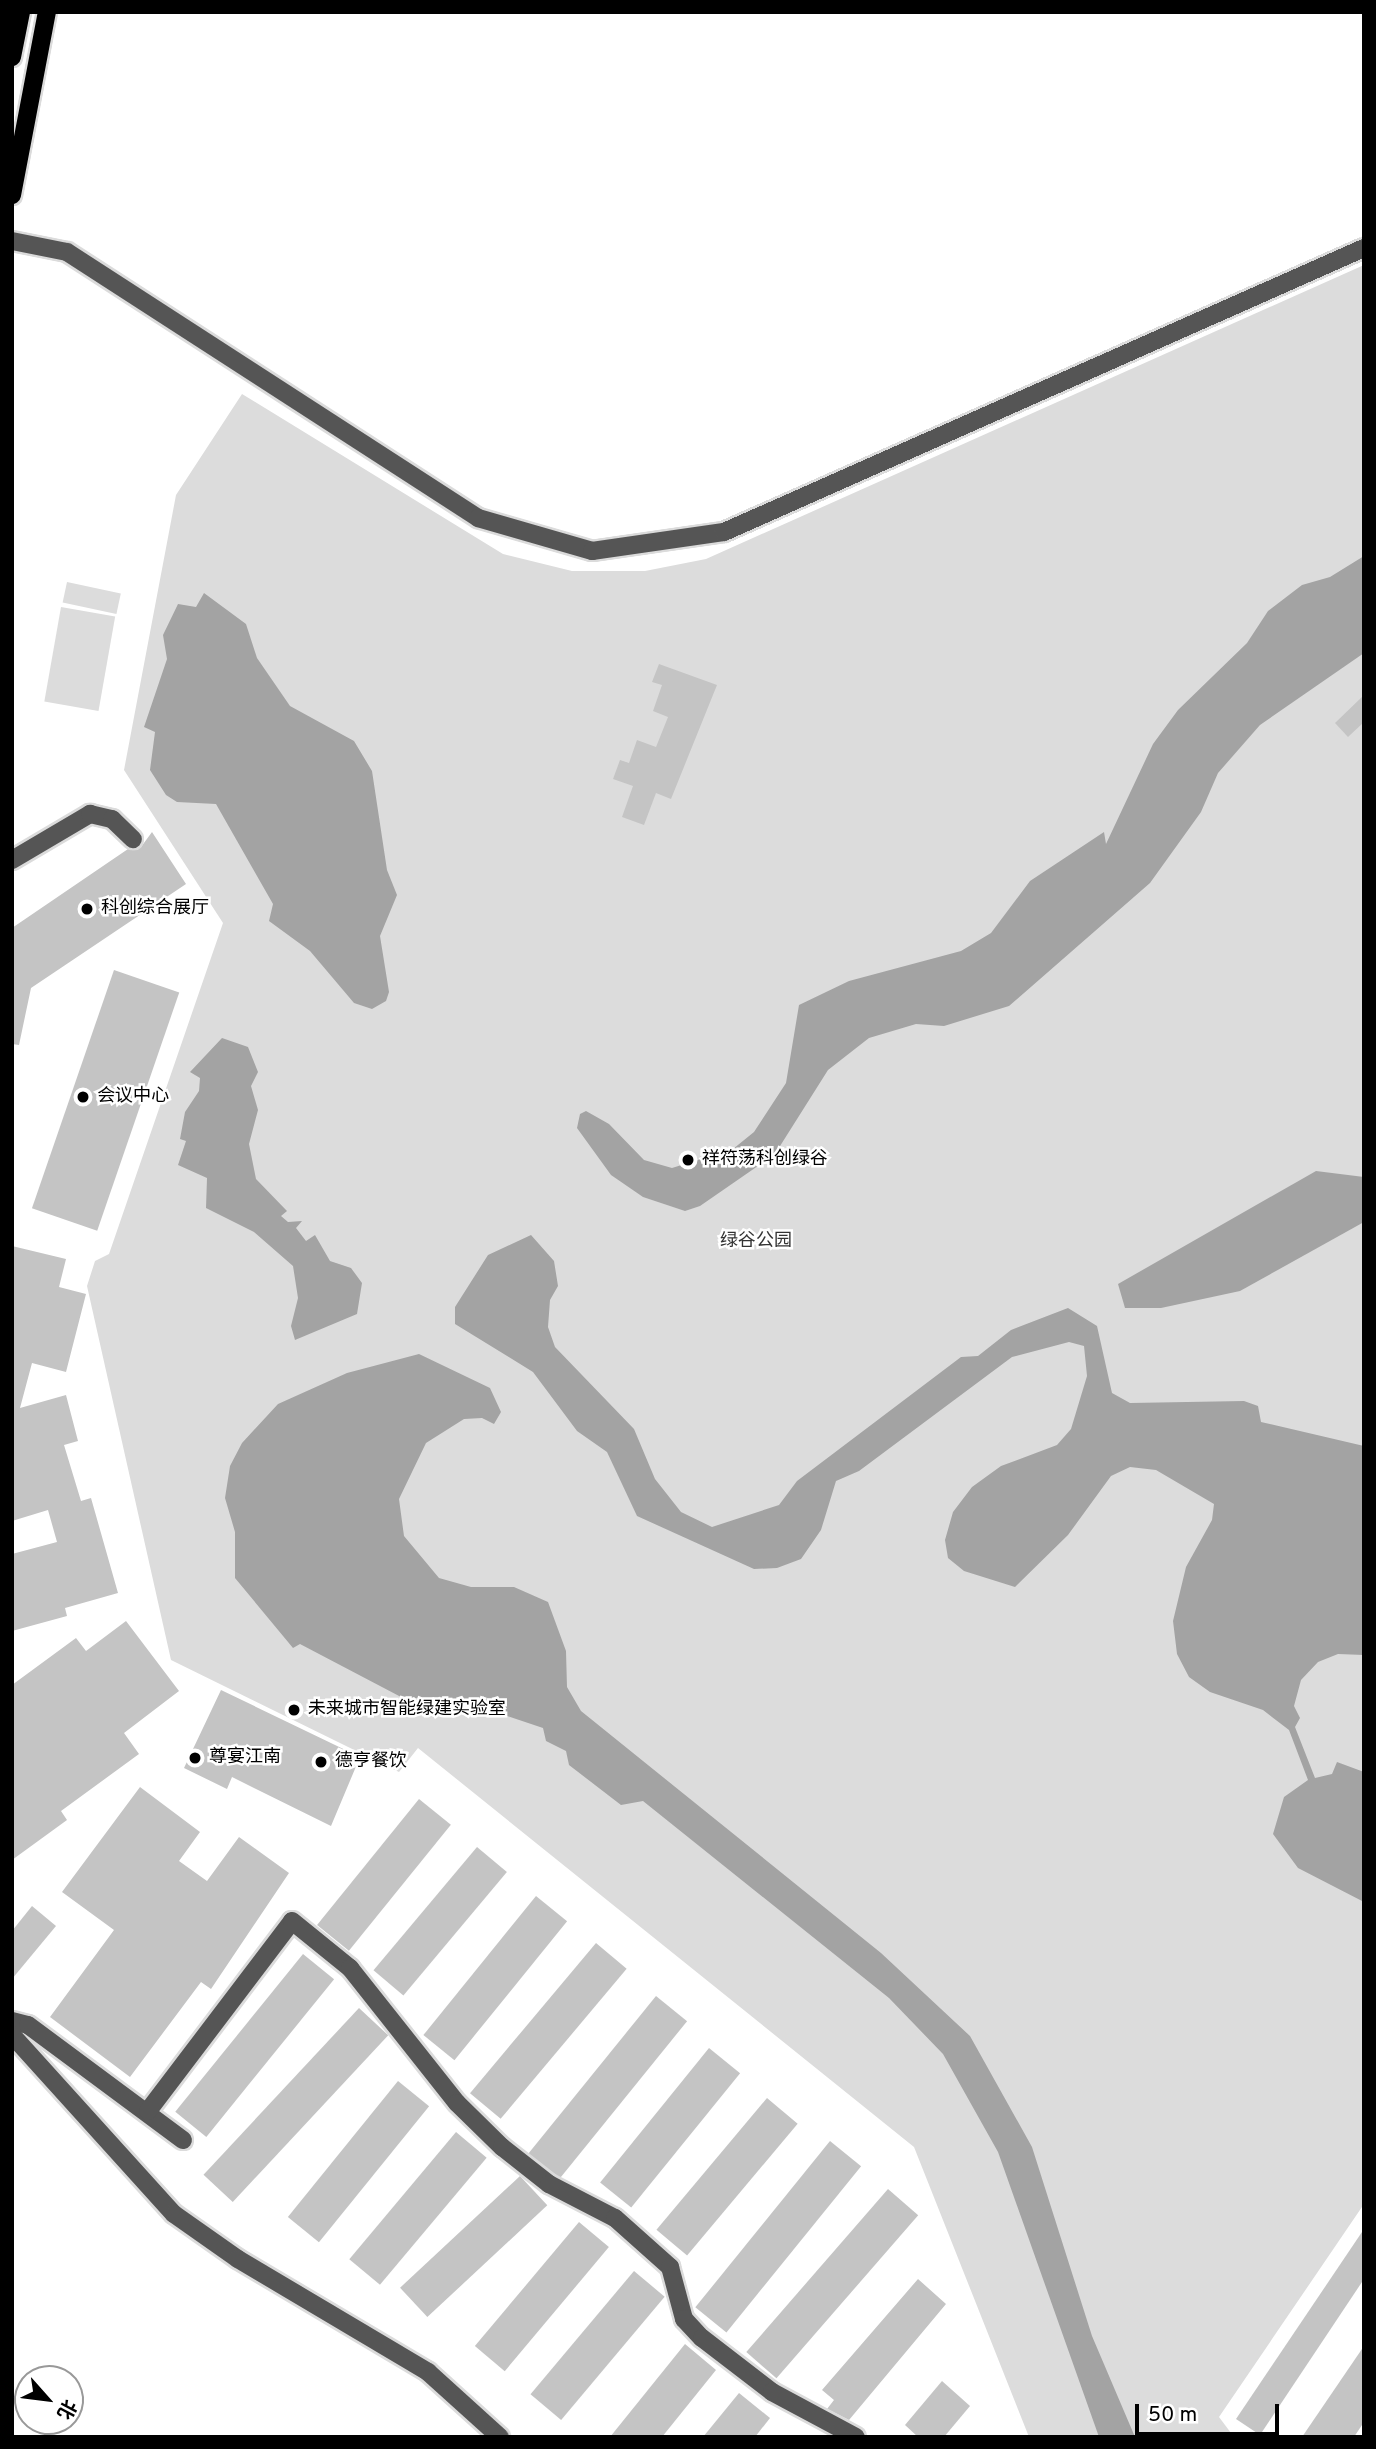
<!DOCTYPE html>
<html>
<head>
<meta charset="utf-8">
<style>
  body { margin:0 }
  #map { position:relative; width:1376px; height:2449px; overflow:hidden; background:#fff; font-family:Overpass,"Noto Sans SC",sans-serif }
  div>[style] { position:absolute }
  .green>* { inset:0; background:#dcdcdc; transform-origin:0 0 }
  .water>* { inset:0; background:#a3a3a3 }
  .building>* { inset:0; background:#c4c4c4; transform-origin:0 0 }
  .roads { filter:drop-shadow(2px 0 #dbdbdb) drop-shadow(-2px 0 #dbdbdb) drop-shadow(0 2px #dbdbdb) drop-shadow(0 -2px #dbdbdb) }
  .minor>* { height:18px; margin:-9px; padding:0 9px; transform-origin:9px; border-radius:9px; background:#555 }
  .major>* { height:18px; margin:-9px; padding:0 9px; transform-origin:9px; border-radius:9px; background:#000 }
  .dots>* { width:19px; height:19px; translate:-50% -50%; box-sizing:border-box; border:4px solid #fff; border-radius:50% }
  span { translate:-50% -50%; white-space:nowrap; text-align:center; line-height:1.15; -webkit-text-stroke:5px #fff; paint-order:stroke }
  .poi-label { font-size:18px; color:#000 }
  .left { translate:0 -50%; text-align:left }
  .park-label { font-size:18px; color:#333 }
  .frame { position:absolute; inset:0; border:14px solid #000; pointer-events:none }
  .north { position:absolute; left:14px; top:2365px; width:70px; height:70px; box-sizing:border-box; background:#fff; border:2px solid #999; border-radius:50%; rotate:118deg; font-size:19px; font-weight:700; line-height:28px; text-align:center; color:#000 }
  .north::after { content:''; display:block; margin:auto; width:24px; height:32px; background:#000; clip-path:polygon(50% 0,100% 100%,50% 72%,0 100%) }
  .scale { position:absolute; left:1135px; top:2404px; width:144px; height:32px; box-sizing:border-box; border:4px solid #000; border-top:0; padding-left:9px; font-size:21px; line-height:24px; white-space:nowrap; color:#000; -webkit-text-stroke:5px #fff; paint-order:stroke }
</style>
</head>
<body>
<div id="map">
  <div class="green">
    <i style="clip-path:polygon(1364px 265px,1364px 2204px,1219px 2417px,1234px 2437px,1029px 2437px,914px 2147px,418px 1748px,399px 1772px,171px 1660px,87px 1286px,95px 1261px,109px 1254px,223px 923px,124px 770px,176px 495px,242px 394px,503px 554px,572px 571px,645px 571px,706px 559px)"></i>
    <i style="left:67px;top:582px;width:55px;height:21px;rotate:12deg"></i>
    <i style="left:61px;top:607px;width:55px;height:96px;rotate:10deg"></i>
  </div>
  <div class="water">
    <i style="clip-path:polygon(1364px 556px,1364px 653px,1260px 725px,1218px 773px,1201px 812px,1150px 883px,1009px 1006px,944px 1026px,916px 1024px,869px 1038px,828px 1070px,775px 1154px,700px 1206px,685px 1211px,643px 1197px,611px 1175px,577px 1128px,580px 1114px,586px 1111px,609px 1124px,644px 1160px,672px 1168px,733px 1149px,754px 1132px,786px 1083px,799px 1005px,849px 981px,961px 951px,991px 933px,1030px 881px,1104px 832px,1106px 844px,1153px 744px,1178px 710px,1247px 643px,1268px 611px,1302px 585px,1330px 577px)"></i>
    <i style="clip-path:polygon(204px 593px,246px 624px,257px 658px,290px 706px,354px 741px,372px 771px,387px 870px,397px 895px,380px 936px,389px 992px,386px 1001px,372px 1009px,354px 1003px,310px 951px,269px 921px,273px 904px,216px 804px,177px 802px,166px 795px,150px 770px,155px 732px,144px 727px,167px 659px,163px 635px,178px 604px,196px 607px)"></i>
    <i style="clip-path:polygon(222px 1038px,248px 1047px,258px 1072px,251px 1086px,258px 1110px,249px 1144px,256px 1179px,287px 1211px,281px 1216px,288px 1222px,302px 1221px,296px 1228px,306px 1241px,315px 1235px,330px 1261px,351px 1268px,362px 1283px,357px 1314px,295px 1340px,291px 1326px,298px 1298px,293px 1266px,254px 1232px,206px 1208px,207px 1178px,178px 1165px,186px 1141px,180px 1139px,185px 1112px,199px 1091px,200px 1078px,190px 1072px)"></i>
    <i style="clip-path:polygon(1316px 1171px,1364px 1177px,1364px 1222px,1240px 1291px,1161px 1308px,1125px 1308px,1118px 1284px)"></i>
    <i style="clip-path:polygon(531px 1235px,554px 1261px,558px 1286px,550px 1300px,548px 1327px,555px 1347px,634px 1429px,655px 1479px,681px 1512px,712px 1527px,779px 1505px,797px 1481px,961px 1357px,978px 1356px,1011px 1330px,1068px 1308px,1097px 1326px,1112px 1393px,1130px 1403px,1244px 1401px,1258px 1406px,1261px 1422px,1364px 1446px,1364px 1655px,1338px 1654px,1318px 1662px,1301px 1680px,1294px 1706px,1300px 1718px,1295px 1727px,1315px 1778px,1332px 1774px,1337px 1762px,1364px 1772px,1364px 1902px,1298px 1868px,1273px 1834px,1284px 1797px,1308px 1780px,1289px 1730px,1263px 1710px,1210px 1692px,1189px 1677px,1177px 1654px,1173px 1621px,1186px 1567px,1212px 1520px,1214px 1504px,1156px 1470px,1130px 1467px,1111px 1476px,1068px 1535px,1015px 1587px,964px 1571px,948px 1558px,945px 1540px,953px 1512px,972px 1487px,1001px 1466px,1057px 1445px,1071px 1429px,1087px 1376px,1084px 1346px,1069px 1342px,1012px 1357px,859px 1471px,836px 1481px,821px 1530px,801px 1559px,777px 1568px,754px 1569px,637px 1516px,607px 1452px,577px 1431px,533px 1372px,455px 1324px,455px 1307px,488px 1255px)"></i>
    <i style="clip-path:polygon(419px 1354px,490px 1388px,501px 1412px,494px 1424px,482px 1418px,464px 1419px,426px 1443px,399px 1499px,404px 1536px,439px 1578px,471px 1587px,514px 1587px,548px 1602px,566px 1651px,567px 1687px,581px 1711px,881px 1953px,970px 2036px,1032px 2147px,1092px 2336px,1135px 2437px,1099px 2437px,998px 2152px,943px 2054px,889px 1998px,643px 1801px,621px 1805px,569px 1765px,566px 1751px,546px 1741px,543px 1728px,465px 1702px,401px 1697px,300px 1644px,293px 1648px,235px 1578px,235px 1532px,225px 1498px,230px 1466px,242px 1443px,278px 1404px,347px 1373px)"></i>
  </div>
  <div class="building">
    <i style="clip-path:polygon(659px 664px,717px 685px,671px 799px,656px 793px,644px 825px,622px 817px,633px 786px,613px 779px,620px 760px,629px 763px,637px 740px,656px 747px,668px 717px,653px 711px,662px 685px,652px 682px)"></i>
    <i style="clip-path:polygon(1364px 695px,1364px 722px,1348px 737px,1335px 723px)"></i>
    <i style="clip-path:polygon(152px 832px,186px 884px,31px 988px,19px 1045px,12px 1044px,12px 928px,128px 849px,141px 847px)"></i>
    <i style="left:114px;top:970px;width:69px;height:252px;rotate:19deg"></i>
    <i style="clip-path:polygon(12px 1246px,66px 1259px,59px 1287px,86px 1294px,66px 1372px,32px 1363px,20px 1408px,66px 1395px,78px 1441px,64px 1445px,81px 1501px,91px 1498px,118px 1593px,65px 1608px,67px 1616px,12px 1631px,12px 1554px,57px 1542px,48px 1510px,12px 1521px)"></i>
    <i style="clip-path:polygon(126px 1621px,179px 1691px,124px 1733px,139px 1754px,61px 1811px,67px 1820px,12px 1860px,12px 1685px,76px 1638px,86px 1651px)"></i>
    <i style="clip-path:polygon(221px 1690px,360px 1757px,331px 1826px,232px 1777px,227px 1789px,184px 1768px)"></i>
    <i style="clip-path:polygon(140px 1787px,200px 1832px,179px 1861px,207px 1881px,239px 1837px,289px 1873px,211px 1989px,201px 1982px,130px 2077px,50px 2017px,114px 1930px,62px 1892px)"></i>
    <i style="left:419px;top:1799px;width:41px;height:162px;rotate:39deg"></i>
    <i style="left:477px;top:1847px;width:39px;height:161px;rotate:40deg"></i>
    <i style="left:536px;top:1896px;width:40px;height:179px;rotate:39deg"></i>
    <i style="clip-path:polygon(32px 1906px,56px 1926px,12px 1979px,12px 1931px)"></i>
    <i style="left:596px;top:1943px;width:40px;height:196px;rotate:40deg"></i>
    <i style="left:303px;top:1954px;width:40px;height:203px;rotate:39deg"></i>
    <i style="left:656px;top:1996px;width:40px;height:203px;rotate:39deg"></i>
    <i style="left:359px;top:2008px;width:40px;height:228px;rotate:43deg"></i>
    <i style="left:709px;top:2048px;width:40px;height:173px;rotate:39deg"></i>
    <i style="left:398px;top:2081px;width:40px;height:175px;rotate:39deg"></i>
    <i style="left:767px;top:2098px;width:40px;height:172px;rotate:40deg"></i>
    <i style="left:456px;top:2132px;width:40px;height:166px;rotate:40deg"></i>
    <i style="left:830px;top:2141px;width:40px;height:214px;rotate:39deg"></i>
    <i style="left:520px;top:2176px;width:40px;height:164px;rotate:47deg"></i>
    <i style="left:888px;top:2189px;width:40px;height:216px;rotate:41deg"></i>
    <i style="left:579px;top:2222px;width:39px;height:162px;rotate:40deg"></i>
    <i style="clip-path:polygon(1364px 2229px,1364px 2279px,1260px 2435px,1236px 2419px)"></i>
    <i style="left:634px;top:2271px;width:40px;height:161px;rotate:40deg"></i>
    <i style="clip-path:polygon(918px 2279px,946px 2304px,849px 2420px,827px 2409px,834px 2400px,822px 2390px)"></i>
    <i style="clip-path:polygon(685px 2344px,716px 2370px,662px 2437px,610px 2437px)"></i>
    <i style="clip-path:polygon(1364px 2346px,1364px 2422px,1354px 2437px,1302px 2437px)"></i>
    <i style="clip-path:polygon(942px 2381px,970px 2406px,944px 2437px,918px 2437px,905px 2425px)"></i>
    <i style="clip-path:polygon(739px 2393px,770px 2418px,755px 2437px,703px 2437px)"></i>
  </div>
  <div class="roads">
    <div class="minor">
      <i style="left:12px;top:241px;width:56px;rotate:11.3deg"></i>
      <i style="left:67px;top:252px;width:490px;rotate:32.9deg"></i>
      <i style="left:478px;top:518px;width:119px;rotate:16.1deg"></i>
      <i style="left:592px;top:551px;width:133px;rotate:-8.2deg"></i>
      <i style="left:724px;top:532px;width:700px;rotate:-23.93deg"></i>
      <i style="left:12px;top:860px;width:91px;rotate:-30.5deg"></i>
      <i style="left:90px;top:814px;width:23px;rotate:13deg"></i>
      <i style="left:112px;top:819px;width:29px;rotate:44deg"></i>
      <i style="left:12px;top:2021px;width:16px;rotate:14deg"></i>
      <i style="left:28px;top:2025px;width:193px;rotate:36.6deg"></i>
      <i style="left:12px;top:2035px;width:241px;rotate:47.9deg"></i>
      <i style="left:174px;top:2214px;width:78px;rotate:35.1deg"></i>
      <i style="left:238px;top:2259px;width:221px;rotate:30.7deg"></i>
      <i style="left:428px;top:2372px;width:97px;rotate:42.1deg"></i>
      <i style="left:148px;top:2111px;width:238px;rotate:-52.8deg"></i>
      <i style="left:292px;top:1921px;width:75px;rotate:39deg"></i>
      <i style="left:350px;top:1968px;width:172px;rotate:51.6deg"></i>
      <i style="left:457px;top:2103px;width:63px;rotate:44.4deg"></i>
      <i style="left:502px;top:2147px;width:60px;rotate:38.2deg"></i>
      <i style="left:549px;top:2184px;width:74px;rotate:27.3deg"></i>
      <i style="left:615px;top:2218px;width:74px;rotate:41.7deg"></i>
      <i style="left:670px;top:2267px;width:54px;rotate:74.9deg"></i>
      <i style="left:684px;top:2319px;width:26px;rotate:47deg"></i>
      <i style="left:702px;top:2338px;width:88px;rotate:37.6deg"></i>
      <i style="left:772px;top:2392px;width:95px;rotate:28.2deg"></i>
    </div>
    <div class="major">
      <i style="left:12px;top:57px;width:46px;rotate:-78.7deg"></i>
      <i style="left:12px;top:195px;width:186px;rotate:-79.2deg"></i>
    </div>
  </div>
  <div class="dots">
    <i style="left:87px;top:909px;background:#000"></i>
    <i style="left:83px;top:1097px;background:#000"></i>
    <i style="left:688px;top:1160px;background:#000"></i>
    <i style="left:294px;top:1710px;background:#000"></i>
    <i style="left:195px;top:1758px;background:#000"></i>
    <i style="left:321px;top:1762px;background:#000"></i>
  </div>
  <div class="poi-label">
    <span class="left" style="left:101px;top:909px">科创综合展厅</span>
    <span class="left" style="left:97px;top:1097px">会议中心</span>
    <span class="left" style="left:702px;top:1160px">祥符荡科创绿谷</span>
    <span class="left" style="left:308px;top:1710px">未来城市智能绿建实验室</span>
    <span class="left" style="left:209px;top:1758px">尊宴江南</span>
    <span class="left" style="left:335px;top:1762px">德亨餐饮</span>
  </div>
  <div class="park-label">
    <span style="left:756px;top:1242px">绿谷公园</span>
  </div>
  <div class="frame"></div>
  <div class="north">北</div>
  <div class="scale">50 m</div>
</div>
</body>
</html>
